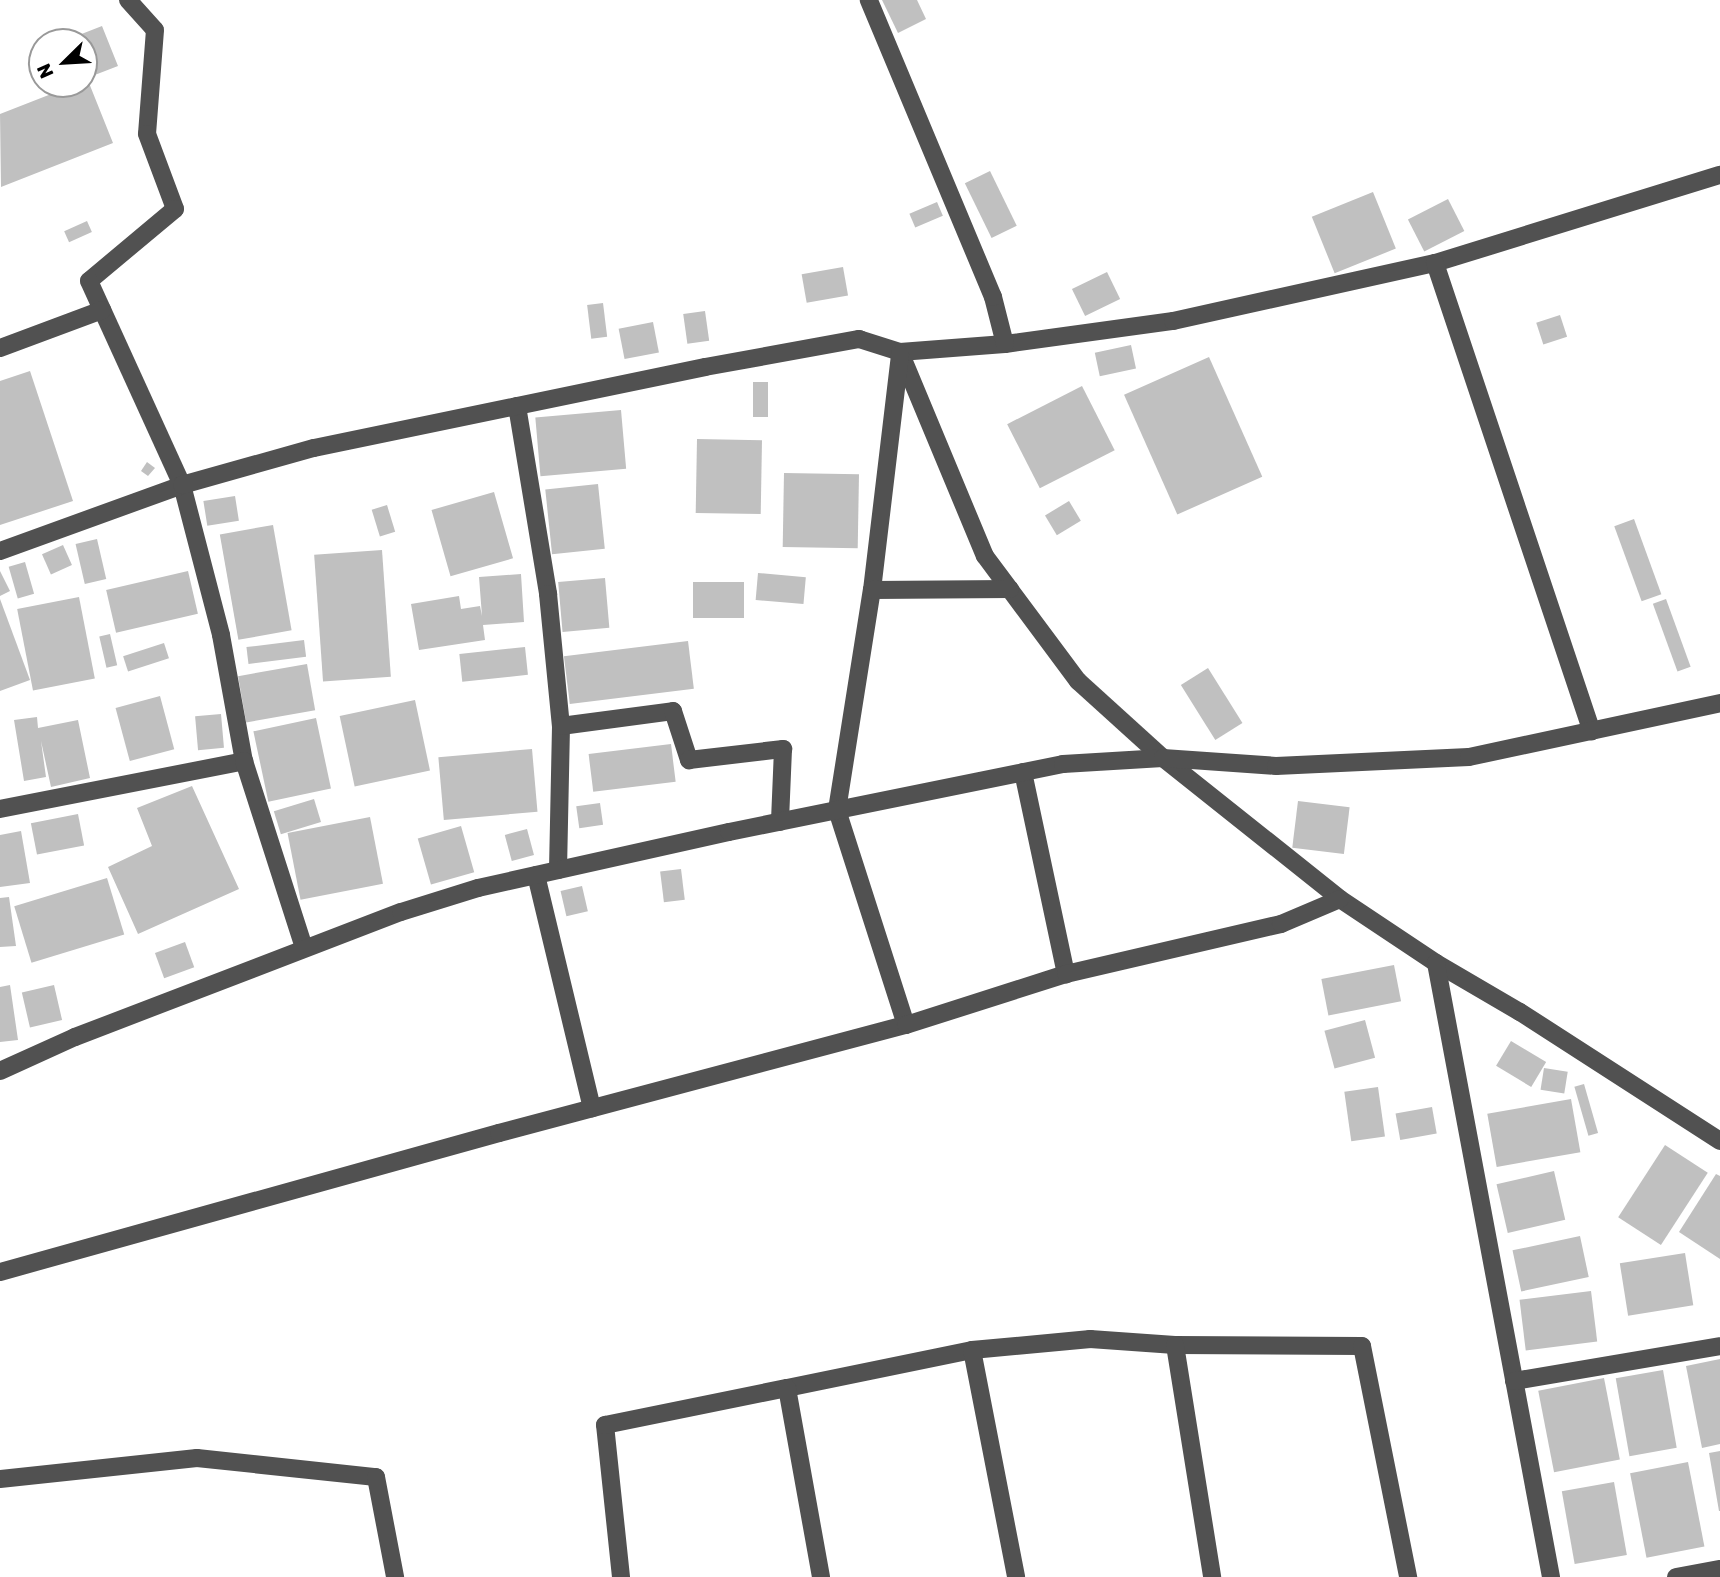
<!DOCTYPE html>
<html>
<head>
<meta charset="utf-8">
<style>
  body { margin:0 }
  #map { position:relative; width:1720px; height:1577px; overflow:hidden; background:#fff; font-family:Rubik,sans-serif }
  div>[style] { position:absolute }
  .building>* { inset:0; background:#c0c0c0; transform-origin:0 0 }
  .minor>* { height:18px; margin:-9px; padding:0 9px; transform-origin:9px; border-radius:9px; background:#515151 }
  span { translate:-50% -50%; white-space:nowrap; text-align:center; line-height:1.15; -webkit-text-stroke:6px #fff; paint-order:stroke }
  .north { position:absolute; left:28px; top:28px; width:70px; height:70px; box-sizing:border-box; background:#fff; border:2px solid #999; border-radius:50%; rotate:246deg; font-size:19px; font-weight:700; line-height:28px; text-align:center; color:#000 }
  .north::after { content:''; display:block; margin:auto; width:24px; height:32px; background:#000; clip-path:polygon(50% 0,100% 100%,50% 72%,0 100%) }
</style>
</head>
<body>
<div id="map">
  <div class="building">
    <i style="clip-path:polygon(882px 0,917px 0,926px 19px,898px 33px)"></i>
    <i style="clip-path:polygon(102px 26px,118px 66px,87px 78px,113px 143px,1px 187px,0 114px,64px 89px,62px 84px,84px 84px,84px 42px,61px 42px)"></i>
    <i style="left:990px;top:171px;width:61px;height:28px;rotate:64deg"></i>
    <i style="left:1373px;top:192px;width:61px;height:66px;rotate:68deg"></i>
    <i style="left:1448px;top:199px;width:36px;height:45px;rotate:63deg"></i>
    <i style="left:937px;top:202px;width:15px;height:30px;rotate:67deg"></i>
    <i style="left:87px;top:221px;width:12px;height:25px;rotate:66deg"></i>
    <i style="left:843px;top:267px;width:29px;height:42px;rotate:80deg"></i>
    <i style="left:1107px;top:272px;width:30px;height:39px;rotate:64deg"></i>
    <i style="left:603px;top:303px;width:34px;height:16px;rotate:83deg"></i>
    <i style="left:705px;top:311px;width:30px;height:22px;rotate:82deg"></i>
    <i style="left:1560px;top:315px;width:23px;height:25px;rotate:72deg"></i>
    <i style="left:653px;top:322px;width:31px;height:35px;rotate:79deg"></i>
    <i style="left:1131px;top:345px;width:24px;height:37px;rotate:78deg"></i>
    <i style="left:1209px;top:357px;width:131px;height:93px;rotate:66deg"></i>
    <i style="clip-path:polygon(30px 371px,73px 501px,0 525px,0 381px)"></i>
    <i style="left:768px;top:382px;width:35px;height:15px;rotate:90deg"></i>
    <i style="left:1082px;top:386px;width:72px;height:84px;rotate:63deg"></i>
    <i style="left:621px;top:410px;width:59px;height:86px;rotate:85deg"></i>
    <i style="left:697px;top:439px;width:65px;height:74px;rotate:1deg"></i>
    <i style="clip-path:polygon(147px 462px,155px 468px,148px 476px,141px 471px)"></i>
    <i style="left:784px;top:473px;width:75px;height:74px;rotate:1deg"></i>
    <i style="left:598px;top:484px;width:65px;height:53px;rotate:84deg"></i>
    <i style="left:494px;top:492px;width:69px;height:65px;rotate:74deg"></i>
    <i style="left:235px;top:496px;width:25px;height:32px;rotate:81deg"></i>
    <i style="left:1069px;top:501px;width:23px;height:28px;rotate:59deg"></i>
    <i style="left:387px;top:505px;width:28px;height:16px;rotate:73deg"></i>
    <i style="left:1634px;top:519px;width:80px;height:21px;rotate:70deg"></i>
    <i style="left:273px;top:525px;width:107px;height:54px;rotate:80deg"></i>
    <i style="left:97px;top:539px;width:41px;height:22px;rotate:77deg"></i>
    <i style="left:63px;top:545px;width:22px;height:23px;rotate:66deg"></i>
    <i style="left:382px;top:550px;width:127px;height:68px;rotate:86deg"></i>
    <i style="left:25px;top:562px;width:33px;height:17px;rotate:74deg"></i>
    <i style="clip-path:polygon(0 571px,10px 591px,0 596px)"></i>
    <i style="left:188px;top:571px;width:44px;height:84px;rotate:77deg"></i>
    <i style="left:758px;top:573px;width:48px;height:27px;rotate:5deg"></i>
    <i style="clip-path:polygon(521px 574px,524px 622px,483px 625px,485px 640px,419px 650px,411px 604px,459px 596px,461px 609px,480px 606px,482px 616px,479px 577px)"></i>
    <i style="left:605px;top:578px;width:50px;height:47px;rotate:85deg"></i>
    <i style="left:693px;top:582px;width:51px;height:36px"></i>
    <i style="left:79px;top:597px;width:83px;height:63px;rotate:79deg"></i>
    <i style="clip-path:polygon(0 599px,30px 680px,0 691px)"></i>
    <i style="left:1666px;top:599px;width:72px;height:14px;rotate:70deg"></i>
    <i style="left:110px;top:634px;width:32px;height:11px;rotate:77deg"></i>
    <i style="left:304px;top:640px;width:17px;height:58px;rotate:83deg"></i>
    <i style="left:688px;top:641px;width:48px;height:125px;rotate:83deg"></i>
    <i style="left:164px;top:643px;width:16px;height:43px;rotate:72deg"></i>
    <i style="left:525px;top:647px;width:28px;height:66px;rotate:84deg"></i>
    <i style="left:307px;top:664px;width:47px;height:70px;rotate:80deg"></i>
    <i style="left:1208px;top:668px;width:65px;height:32px;rotate:58deg"></i>
    <i style="left:160px;top:696px;width:55px;height:46px;rotate:75deg"></i>
    <i style="left:415px;top:700px;width:72px;height:77px;rotate:78deg"></i>
    <i style="left:221px;top:714px;width:34px;height:26px;rotate:85deg"></i>
    <i style="clip-path:polygon(37px 717px,38px 728px,78px 720px,90px 778px,51px 787px,41px 741px,46px 777px,24px 781px,14px 720px)"></i>
    <i style="left:316px;top:718px;width:72px;height:64px;rotate:78deg"></i>
    <i style="left:671px;top:744px;width:38px;height:83px;rotate:83deg"></i>
    <i style="left:532px;top:749px;width:63px;height:94px;rotate:85deg"></i>
    <i style="clip-path:polygon(192px 786px,239px 889px,138px 934px,108px 867px,152px 846px,137px 808px)"></i>
    <i style="left:314px;top:799px;width:24px;height:42px;rotate:73deg"></i>
    <i style="left:1298px;top:801px;width:52px;height:47px;rotate:7deg"></i>
    <i style="left:600px;top:803px;width:22px;height:24px;rotate:82deg"></i>
    <i style="left:78px;top:814px;width:32px;height:48px;rotate:79deg"></i>
    <i style="left:370px;top:817px;width:68px;height:84px;rotate:79deg"></i>
    <i style="left:461px;top:826px;width:48px;height:45px;rotate:74deg"></i>
    <i style="left:527px;top:829px;width:27px;height:23px;rotate:75deg"></i>
    <i style="clip-path:polygon(21px 831px,30px 883px,0 887px,0 835px)"></i>
    <i style="left:681px;top:869px;width:31px;height:21px;rotate:83deg"></i>
    <i style="left:107px;top:878px;width:59px;height:97px;rotate:73deg"></i>
    <i style="left:582px;top:886px;width:26px;height:22px;rotate:77deg"></i>
    <i style="clip-path:polygon(9px 897px,16px 946px,0 947px,0 898px)"></i>
    <i style="left:185px;top:942px;width:27px;height:32px;rotate:70deg"></i>
    <i style="left:1394px;top:965px;width:37px;height:74px;rotate:79deg"></i>
    <i style="clip-path:polygon(10px 985px,18px 1040px,0 1042px,0 987px)"></i>
    <i style="left:54px;top:985px;width:36px;height:33px;rotate:77deg"></i>
    <i style="left:1365px;top:1020px;width:39px;height:42px;rotate:75deg"></i>
    <i style="left:1511px;top:1041px;width:41px;height:29px;rotate:31deg"></i>
    <i style="left:1544px;top:1068px;width:24px;height:22px;rotate:9deg"></i>
    <i style="left:1584px;top:1084px;width:51px;height:10px;rotate:74deg"></i>
    <i style="left:1378px;top:1087px;width:50px;height:34px;rotate:82deg"></i>
    <i style="left:1571px;top:1099px;width:54px;height:85px;rotate:80deg"></i>
    <i style="left:1432px;top:1107px;width:27px;height:37px;rotate:80deg"></i>
    <i style="left:1665px;top:1145px;width:51px;height:86px;rotate:33deg"></i>
    <i style="left:1554px;top:1171px;width:50px;height:59px;rotate:77deg"></i>
    <i style="clip-path:polygon(1716px 1174px,1720px 1176px,1720px 1259px,1679px 1232px)"></i>
    <i style="left:1580px;top:1236px;width:42px;height:69px;rotate:78deg"></i>
    <i style="left:1685px;top:1253px;width:53px;height:66px;rotate:81deg"></i>
    <i style="left:1591px;top:1291px;width:51px;height:72px;rotate:83deg"></i>
    <i style="clip-path:polygon(1720px 1359px,1720px 1444px,1702px 1448px,1686px 1366px)"></i>
    <i style="left:1663px;top:1370px;width:79px;height:48px;rotate:80deg"></i>
    <i style="left:1604px;top:1378px;width:83px;height:67px;rotate:79deg"></i>
    <i style="clip-path:polygon(1720px 1451px,1720px 1511px,1719px 1511px,1709px 1453px)"></i>
    <i style="left:1688px;top:1462px;width:86px;height:59px;rotate:79deg"></i>
    <i style="left:1614px;top:1482px;width:74px;height:53px;rotate:80deg"></i>
  </div>
  <div class="minor">
    <i style="left:128px;top:0;width:40px;rotate:48deg"></i>
    <i style="left:155px;top:30px;width:104px;rotate:94.4deg"></i>
    <i style="left:147px;top:134px;width:80px;rotate:69.5deg"></i>
    <i style="left:175px;top:209px;width:112px;rotate:140.1deg"></i>
    <i style="left:89px;top:281px;width:224px;rotate:65.5deg"></i>
    <i style="left:182px;top:485px;width:155px;rotate:75.4deg"></i>
    <i style="left:221px;top:635px;width:128px;rotate:79.7deg"></i>
    <i style="left:1435px;top:263px;width:298px;rotate:-17.2deg"></i>
    <i style="left:1005px;top:344px;width:170px;rotate:-7.8deg"></i>
    <i style="left:1173px;top:321px;width:268px;rotate:-12.5deg"></i>
    <i style="left:1435px;top:263px;width:494px;rotate:71.5deg"></i>
    <i style="left:0;top:348px;width:109px;rotate:-20.4deg"></i>
    <i style="left:900px;top:352px;width:221px;rotate:67.4deg"></i>
    <i style="left:985px;top:556px;width:156px;rotate:53.4deg"></i>
    <i style="left:1078px;top:681px;width:115px;rotate:42.2deg"></i>
    <i style="left:1163px;top:758px;width:226px;rotate:38.5deg"></i>
    <i style="left:1340px;top:899px;width:115px;rotate:33.7deg"></i>
    <i style="left:1436px;top:963px;width:97px;rotate:30.3deg"></i>
    <i style="left:1520px;top:1012px;width:238px;rotate:32.8deg"></i>
    <i style="left:517px;top:406px;width:191px;rotate:80.6deg"></i>
    <i style="left:548px;top:594px;width:133px;rotate:84.4deg"></i>
    <i style="left:0;top:551px;width:194px;rotate:-19.9deg"></i>
    <i style="left:182px;top:485px;width:137px;rotate:-15.7deg"></i>
    <i style="left:314px;top:448px;width:399px;rotate:-11.7deg"></i>
    <i style="left:705px;top:367px;width:157px;rotate:-10.3deg"></i>
    <i style="left:859px;top:339px;width:43px;rotate:17.6deg"></i>
    <i style="left:900px;top:352px;width:105px;rotate:-4.4deg"></i>
    <i style="left:1005px;top:344px;width:49px;rotate:-104.3deg"></i>
    <i style="left:993px;top:297px;width:322px;rotate:-112.7deg"></i>
    <i style="left:872px;top:590px;width:237px;rotate:-83.2deg"></i>
    <i style="left:1023px;top:772px;width:207px;rotate:78deg"></i>
    <i style="left:0;top:809px;width:249px;rotate:-11.1deg"></i>
    <i style="left:244px;top:761px;width:196px;rotate:72.2deg"></i>
    <i style="left:558px;top:870px;width:144px;rotate:-88.8deg"></i>
    <i style="left:561px;top:726px;width:113px;rotate:-7.6deg"></i>
    <i style="left:673px;top:711px;width:52px;rotate:71.9deg"></i>
    <i style="left:689px;top:760px;width:95px;rotate:-6.7deg"></i>
    <i style="left:783px;top:749px;width:73px;rotate:92.4deg"></i>
    <i style="left:536px;top:875px;width:240px;rotate:76.5deg"></i>
    <i style="left:1436px;top:963px;width:625px;rotate:79.39deg"></i>
    <i style="left:906px;top:1025px;width:226px;rotate:-107.8deg"></i>
    <i style="left:837px;top:810px;width:223px;rotate:-81deg"></i>
    <i style="left:872px;top:590px;width:138px;rotate:-0.4deg"></i>
    <i style="left:0;top:1071px;width:82px;rotate:-24.4deg"></i>
    <i style="left:75px;top:1037px;width:349px;rotate:-21deg"></i>
    <i style="left:401px;top:912px;width:81px;rotate:-17.3deg"></i>
    <i style="left:478px;top:888px;width:257px;rotate:-12.6deg"></i>
    <i style="left:729px;top:832px;width:341px;rotate:-11.5deg"></i>
    <i style="left:1063px;top:764px;width:100px;rotate:-3.4deg"></i>
    <i style="left:1163px;top:758px;width:113px;rotate:4deg"></i>
    <i style="left:1276px;top:766px;width:193px;rotate:-2.7deg"></i>
    <i style="left:1469px;top:757px;width:257px;rotate:-12.1deg"></i>
    <i style="left:0;top:1272px;width:518px;rotate:-15.57deg"></i>
    <i style="left:499px;top:1133px;width:421px;rotate:-14.9deg"></i>
    <i style="left:906px;top:1025px;width:168px;rotate:-17.7deg"></i>
    <i style="left:1066px;top:974px;width:221px;rotate:-13.1deg"></i>
    <i style="left:1281px;top:924px;width:64px;rotate:-23deg"></i>
    <i style="left:1175px;top:1345px;width:187px;rotate:0.3deg"></i>
    <i style="left:1362px;top:1346px;width:236px;rotate:78.7deg"></i>
    <i style="left:972px;top:1350px;width:119px;rotate:-5.3deg"></i>
    <i style="left:1090px;top:1339px;width:85px;rotate:4deg"></i>
    <i style="left:1175px;top:1345px;width:235px;rotate:80.9deg"></i>
    <i style="left:1514px;top:1381px;width:209px;rotate:-9.6deg"></i>
    <i style="left:787px;top:1388px;width:189px;rotate:-11.6deg"></i>
    <i style="left:972px;top:1350px;width:231px;rotate:79deg"></i>
    <i style="left:0;top:1479px;width:198px;rotate:-6.1deg"></i>
    <i style="left:197px;top:1458px;width:180px;rotate:6.1deg"></i>
    <i style="left:376px;top:1477px;width:102px;rotate:79.2deg"></i>
    <i style="left:621px;top:1577px;width:153px;rotate:-96deg"></i>
    <i style="left:605px;top:1425px;width:186px;rotate:-11.5deg"></i>
    <i style="left:787px;top:1388px;width:192px;rotate:79.8deg"></i>
    <i style="left:1676px;top:1577px;width:45px;rotate:-10.3deg"></i>
  </div>
  <div class="north">N</div>
</div>
</body>
</html>
